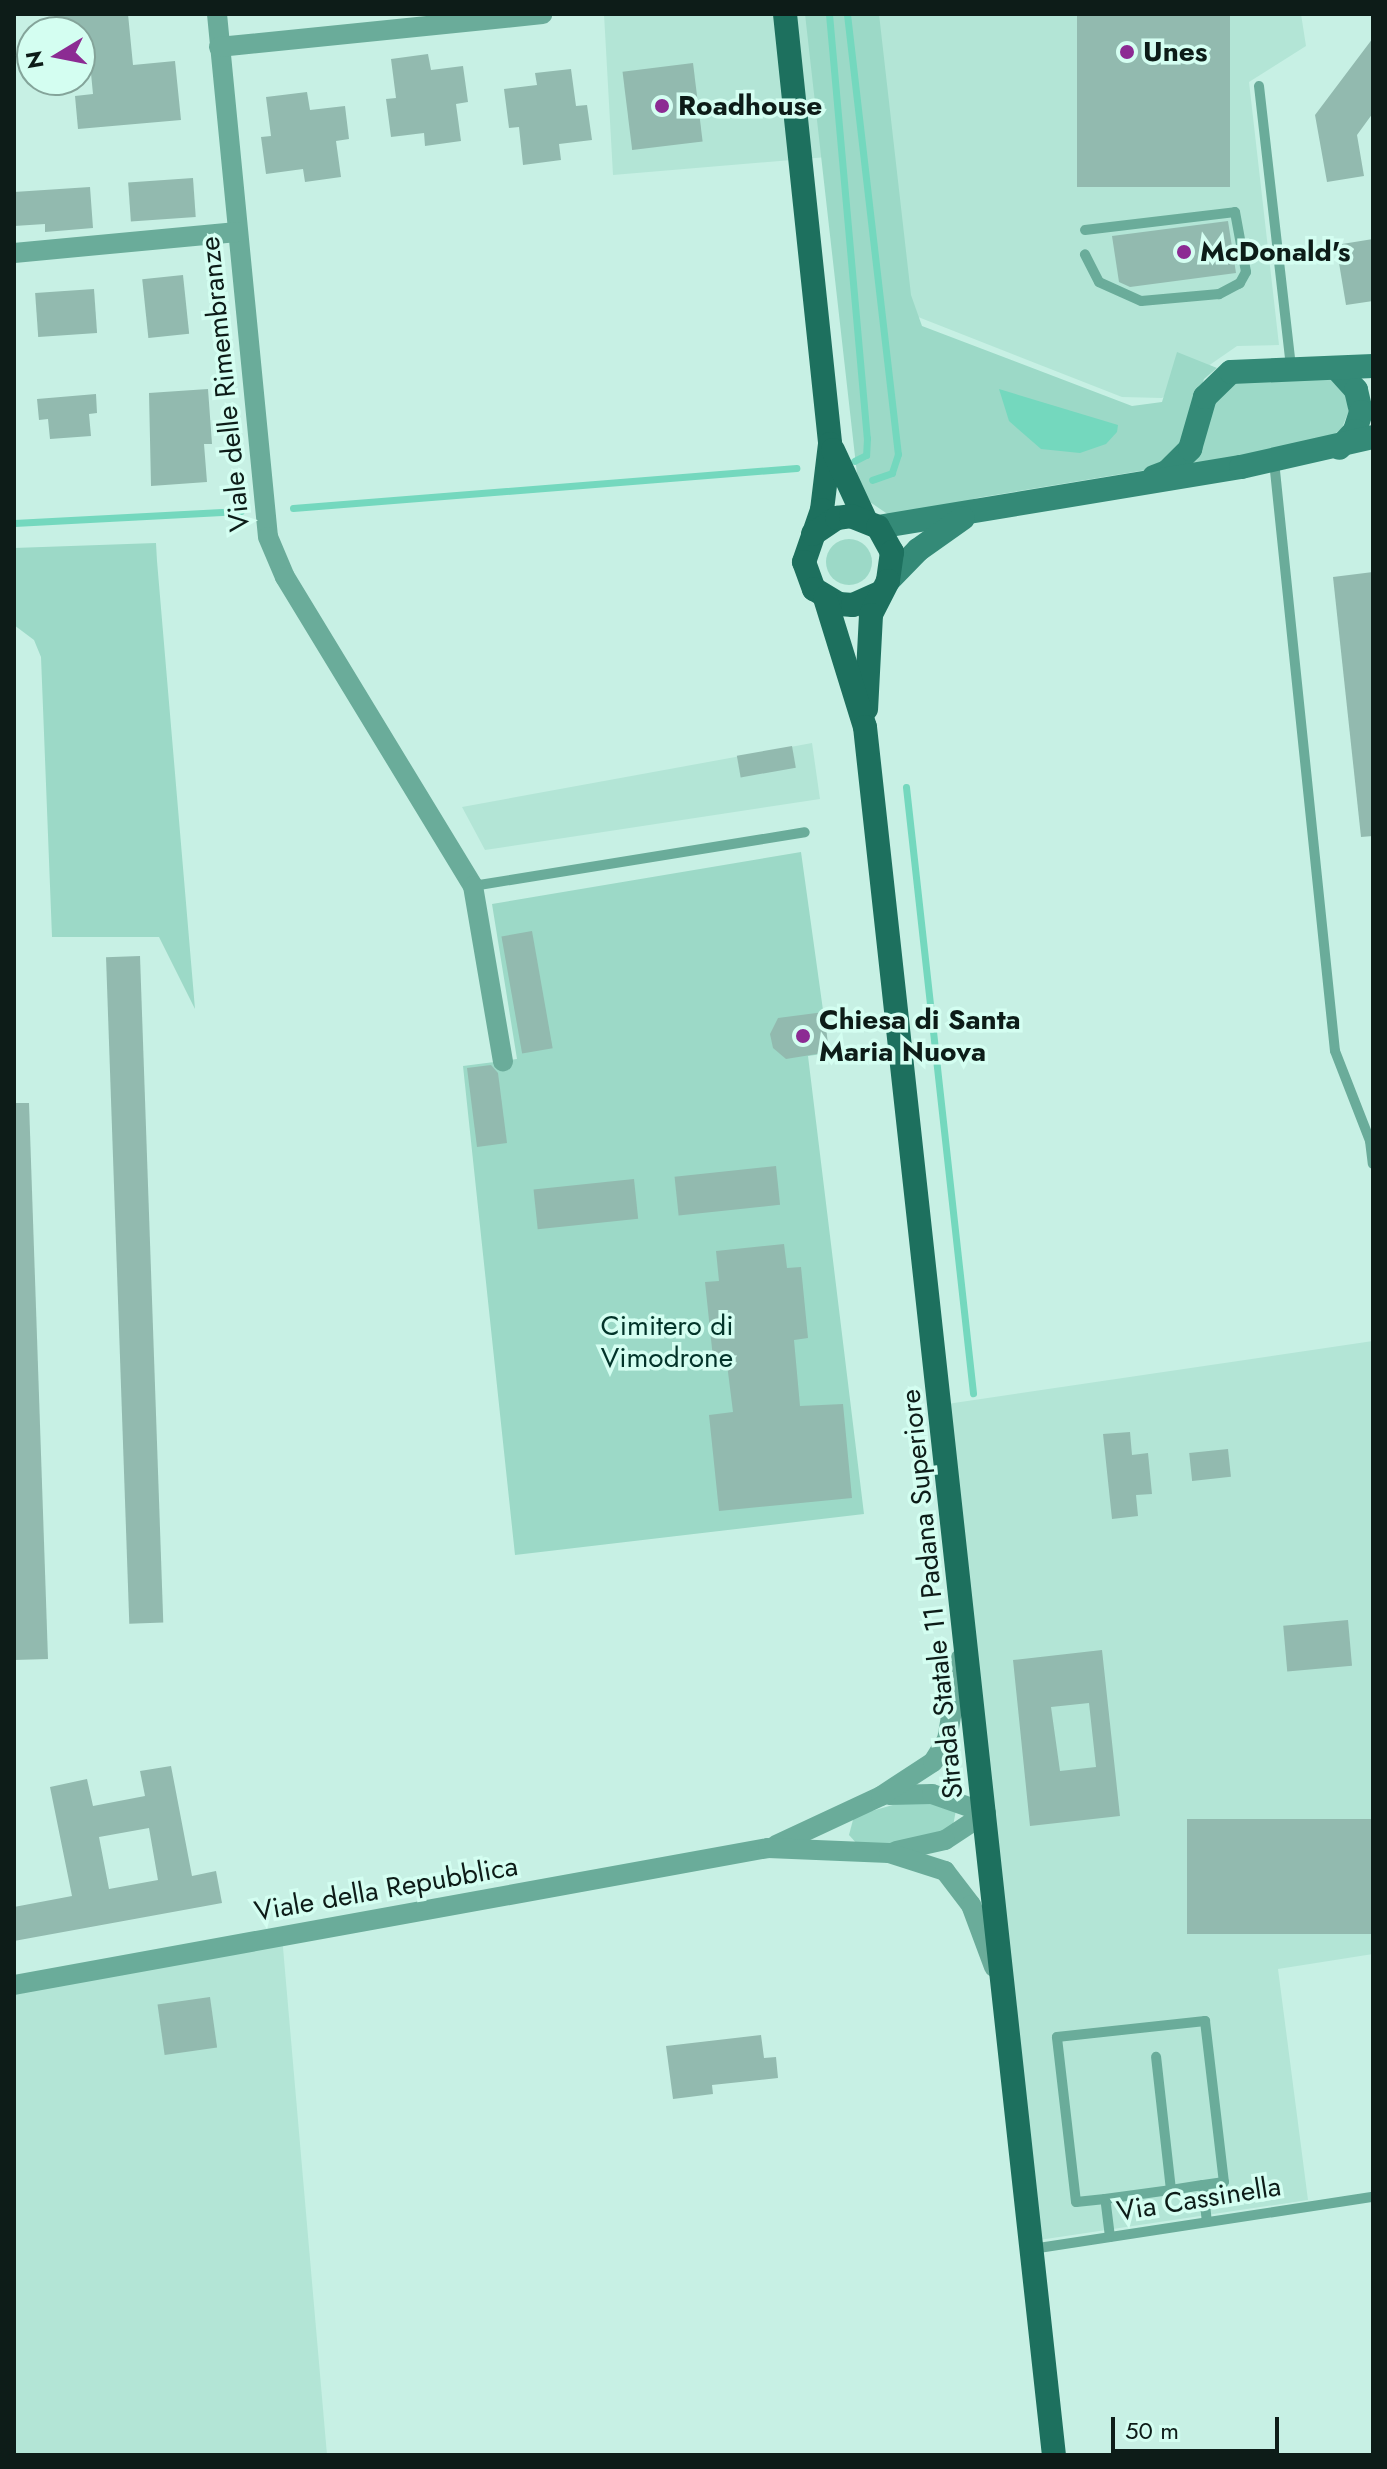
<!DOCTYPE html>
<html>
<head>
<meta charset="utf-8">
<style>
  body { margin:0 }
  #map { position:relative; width:1387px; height:2469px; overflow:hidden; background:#c7f0e4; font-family:Jost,sans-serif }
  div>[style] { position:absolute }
  .built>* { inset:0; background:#b3e5d6 }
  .green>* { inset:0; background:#9cd9c7 }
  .round { border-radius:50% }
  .water>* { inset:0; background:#74d8be }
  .stream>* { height:7px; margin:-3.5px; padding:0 3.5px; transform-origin:3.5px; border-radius:3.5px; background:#74d8be }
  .building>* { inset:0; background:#92baaf; transform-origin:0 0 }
  .lane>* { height:10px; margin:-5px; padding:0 5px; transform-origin:5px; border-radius:5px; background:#6aac9a }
  .street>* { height:20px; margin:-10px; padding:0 10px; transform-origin:10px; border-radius:10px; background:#6aac9a }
  .secondary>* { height:24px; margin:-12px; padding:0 12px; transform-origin:12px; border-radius:12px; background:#348a77 }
  .primary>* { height:24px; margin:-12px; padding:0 12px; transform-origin:12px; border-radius:12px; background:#1d705e }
  .dots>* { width:22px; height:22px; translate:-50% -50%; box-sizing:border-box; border:4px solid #d4fef1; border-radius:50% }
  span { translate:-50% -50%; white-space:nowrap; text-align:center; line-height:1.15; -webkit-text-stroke:7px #d4fef1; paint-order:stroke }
  .poi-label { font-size:28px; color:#0d1c18; font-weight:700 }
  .left { translate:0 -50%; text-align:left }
  .street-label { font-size:28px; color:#0d1c18 }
  .park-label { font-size:28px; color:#023329 }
  .frame { position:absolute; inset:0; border:16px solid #0d1c18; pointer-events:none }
  .north { position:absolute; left:16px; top:16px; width:80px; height:80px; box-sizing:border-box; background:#d4fef1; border:2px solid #84a49a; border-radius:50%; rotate:260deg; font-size:22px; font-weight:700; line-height:32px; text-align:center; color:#0d1c18 }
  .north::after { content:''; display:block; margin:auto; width:28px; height:36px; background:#8c2b93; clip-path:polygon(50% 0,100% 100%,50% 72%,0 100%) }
  .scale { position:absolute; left:1111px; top:2417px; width:168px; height:36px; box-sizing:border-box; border:4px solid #0d1c18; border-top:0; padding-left:10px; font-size:24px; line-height:28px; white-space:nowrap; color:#0d1c18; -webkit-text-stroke:6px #d4fef1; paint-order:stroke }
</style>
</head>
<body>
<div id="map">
  <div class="built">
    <i style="clip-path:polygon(604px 14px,1301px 14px,1306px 46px,1249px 82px,1279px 345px,1237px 346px,1162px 398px,1122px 397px,908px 313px,887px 152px,613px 175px)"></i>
    <i style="clip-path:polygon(812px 743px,820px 799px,485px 850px,462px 807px)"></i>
    <i style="clip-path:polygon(1373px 1341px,1373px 1954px,1278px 1969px,1308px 2200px,1039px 2240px,947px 1404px)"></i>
    <i style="clip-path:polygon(282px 1936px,327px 2455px,14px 2455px,14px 1985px)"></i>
  </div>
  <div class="green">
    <i style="clip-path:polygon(805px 14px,879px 14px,911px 295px,922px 326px,1132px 406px,1162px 402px,1177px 352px,1217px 368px,1204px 379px,1181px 445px,1158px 468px,977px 498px,920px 515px,889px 515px,867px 500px,857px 474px)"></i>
    <i style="clip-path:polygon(1332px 379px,1348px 399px,1348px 413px,1342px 428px,1329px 439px,1190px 465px,1211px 401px,1233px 381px)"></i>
    <i class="round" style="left:826px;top:539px;width:46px;height:46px"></i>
    <i style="clip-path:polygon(156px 543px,157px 561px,195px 1009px,159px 937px,52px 937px,41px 657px,34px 640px,14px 625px,14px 548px)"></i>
    <i style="clip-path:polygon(801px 852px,829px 1053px,808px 1056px,864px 1514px,515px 1555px,463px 1066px,517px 1059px,492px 904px)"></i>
    <i style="clip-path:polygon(921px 1797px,956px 1810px,953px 1826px,928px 1843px,858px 1845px,849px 1835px,854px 1816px)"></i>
  </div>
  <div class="water">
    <i style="clip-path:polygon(999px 389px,1118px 425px,1117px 432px,1106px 444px,1080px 453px,1041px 449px,1009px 421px)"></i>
  </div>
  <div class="stream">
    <i style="left:829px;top:14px;width:426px;rotate:84.9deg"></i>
    <i style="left:867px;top:438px;width:17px;rotate:93deg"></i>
    <i style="left:866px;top:455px;width:13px;rotate:153deg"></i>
    <i style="left:847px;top:14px;width:443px;rotate:83.4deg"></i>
    <i style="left:898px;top:454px;width:20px;rotate:108deg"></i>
    <i style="left:892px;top:473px;width:21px;rotate:161deg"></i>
    <i style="left:293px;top:508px;width:505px;rotate:-4.55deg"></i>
    <i style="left:14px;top:523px;width:227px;rotate:-3deg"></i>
    <i style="left:906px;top:787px;width:610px;rotate:83.69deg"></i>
  </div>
  <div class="building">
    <i style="clip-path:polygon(54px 14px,128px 14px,133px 65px,175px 61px,181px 120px,78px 129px,75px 96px,93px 94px,87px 32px,55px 32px)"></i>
    <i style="left:1077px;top:14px;width:153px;height:173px"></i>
    <i style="clip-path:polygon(1373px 38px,1373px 113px,1357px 135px,1364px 176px,1327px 182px,1315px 115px)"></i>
    <i style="clip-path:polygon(428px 54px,431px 70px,463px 66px,468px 102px,456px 104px,461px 141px,425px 146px,424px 133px,391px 137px,386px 99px,396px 98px,391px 59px)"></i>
    <i style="left:693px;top:63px;width:79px;height:71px;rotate:83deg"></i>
    <i style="clip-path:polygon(571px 69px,576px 106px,587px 105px,592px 140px,559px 144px,561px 160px,523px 165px,519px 127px,509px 128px,504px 89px,537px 85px,535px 73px)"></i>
    <i style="clip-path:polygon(307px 92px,310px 110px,345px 106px,349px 139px,336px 141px,341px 177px,305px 182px,303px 169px,266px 174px,261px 137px,271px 136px,266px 97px)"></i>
    <i style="left:193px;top:178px;width:39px;height:65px;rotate:86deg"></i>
    <i style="clip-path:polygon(90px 187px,93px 228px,45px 232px,45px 224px,14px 226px,14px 192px)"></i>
    <i style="clip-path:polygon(1228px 221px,1236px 273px,1130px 287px,1119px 282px,1112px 236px)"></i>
    <i style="clip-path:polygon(1373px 239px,1373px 301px,1346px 305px,1336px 245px)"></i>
    <i style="left:183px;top:275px;width:59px;height:41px;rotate:84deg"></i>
    <i style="left:94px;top:289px;width:44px;height:59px;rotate:86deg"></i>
    <i style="clip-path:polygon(208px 389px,212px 444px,204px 444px,207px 482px,151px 486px,149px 393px)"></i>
    <i style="clip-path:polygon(96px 394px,97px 413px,89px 414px,91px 436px,50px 439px,48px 419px,39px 420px,37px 399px)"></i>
    <i style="clip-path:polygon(1373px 572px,1373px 836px,1361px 837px,1333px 577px)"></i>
    <i style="left:792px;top:746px;width:22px;height:56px;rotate:80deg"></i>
    <i style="left:532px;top:931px;width:119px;height:31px;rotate:80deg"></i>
    <i style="left:140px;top:956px;width:667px;height:34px;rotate:88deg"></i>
    <i style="clip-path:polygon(824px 1012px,829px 1052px,786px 1059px,773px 1048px,770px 1034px,778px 1018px)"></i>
    <i style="clip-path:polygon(491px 1065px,498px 1073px,507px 1143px,477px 1147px,467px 1068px)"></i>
    <i style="clip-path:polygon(14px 1103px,29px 1103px,48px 1659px,14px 1660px)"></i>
    <i style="left:776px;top:1166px;width:39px;height:102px;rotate:84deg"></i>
    <i style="left:634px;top:1179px;width:40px;height:101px;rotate:84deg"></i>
    <i style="clip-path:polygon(784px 1244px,787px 1268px,801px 1267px,808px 1338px,794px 1340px,800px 1406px,843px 1404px,852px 1498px,719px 1511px,709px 1415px,733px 1412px,726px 1356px,713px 1358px,705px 1282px,719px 1281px,716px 1251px)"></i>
    <i style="clip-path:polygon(1130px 1432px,1132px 1455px,1148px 1453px,1152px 1494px,1136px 1495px,1138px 1516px,1112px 1519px,1103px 1434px)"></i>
    <i style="left:1228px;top:1449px;width:28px;height:39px;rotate:84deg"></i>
    <i style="left:1348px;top:1620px;width:46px;height:65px;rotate:85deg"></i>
    <i style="clip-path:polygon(evenodd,1102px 1650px,1120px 1816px,1030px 1826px,1013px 1660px,1102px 1650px,1089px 1703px,1096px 1767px,1060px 1771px,1051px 1707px,1089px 1703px)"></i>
    <i style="clip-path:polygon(evenodd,171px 1766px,192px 1876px,216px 1871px,222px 1903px,14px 1941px,14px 1907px,72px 1896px,50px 1787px,87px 1779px,93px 1806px,145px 1796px,140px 1771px,171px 1766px,149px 1828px,158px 1880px,109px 1889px,99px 1837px,149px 1828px)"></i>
    <i style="left:1373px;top:1819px;width:115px;height:186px;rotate:90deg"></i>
    <i style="left:210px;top:1997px;width:51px;height:53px;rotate:82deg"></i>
    <i style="clip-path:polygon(761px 2035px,764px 2058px,776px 2057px,778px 2078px,712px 2085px,713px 2094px,673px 2099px,666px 2046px)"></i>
  </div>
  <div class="lane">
    <i style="left:1259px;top:86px;width:285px;rotate:83.5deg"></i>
    <i style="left:1085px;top:230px;width:151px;rotate:-6.8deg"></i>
    <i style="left:1235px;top:212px;width:61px;rotate:79.6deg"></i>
    <i style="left:1246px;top:272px;width:13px;rotate:119deg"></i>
    <i style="left:1240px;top:283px;width:24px;rotate:152deg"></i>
    <i style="left:1219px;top:294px;width:78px;rotate:174.9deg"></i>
    <i style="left:1141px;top:301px;width:46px;rotate:-155.7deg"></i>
    <i style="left:1099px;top:282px;width:31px;rotate:-117deg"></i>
    <i style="left:1274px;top:461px;width:593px;rotate:84.1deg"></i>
    <i style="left:1335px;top:1051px;width:97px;rotate:68.7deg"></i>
    <i style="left:1370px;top:1141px;width:23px;rotate:83deg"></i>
    <i style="left:473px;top:886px;width:336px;rotate:-9.2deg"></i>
    <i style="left:1171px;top:2190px;width:32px;rotate:-9deg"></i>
    <i style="left:1105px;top:2199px;width:67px;rotate:-7.8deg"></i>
    <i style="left:1171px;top:2190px;width:134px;rotate:-96.4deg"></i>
    <i style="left:1110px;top:2237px;width:38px;rotate:-97deg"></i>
    <i style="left:1105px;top:2199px;width:29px;rotate:174deg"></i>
    <i style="left:1076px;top:2202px;width:166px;rotate:-96.6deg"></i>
    <i style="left:1057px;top:2037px;width:149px;rotate:-6.2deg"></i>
    <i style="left:1205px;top:2021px;width:162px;rotate:83.3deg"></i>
    <i style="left:1224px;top:2182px;width:21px;rotate:172deg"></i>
    <i style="left:1203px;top:2185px;width:37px;rotate:84deg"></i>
    <i style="left:1032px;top:2249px;width:345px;rotate:-8.7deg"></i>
  </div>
  <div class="street">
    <i style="left:217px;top:14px;width:525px;rotate:84.43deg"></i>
    <i style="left:268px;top:537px;width:43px;rotate:67deg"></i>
    <i style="left:285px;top:577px;width:362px;rotate:58.7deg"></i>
    <i style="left:473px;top:886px;width:178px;rotate:80.3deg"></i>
    <i style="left:219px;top:47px;width:325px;rotate:-5.8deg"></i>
    <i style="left:14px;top:253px;width:224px;rotate:-5.4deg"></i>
    <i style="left:889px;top:1795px;width:43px;rotate:-1.3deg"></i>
    <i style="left:932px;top:1794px;width:57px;rotate:19.4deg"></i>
    <i style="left:986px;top:1813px;width:49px;rotate:146.6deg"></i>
    <i style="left:945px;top:1840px;width:50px;rotate:167.3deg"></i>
    <i style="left:776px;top:1845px;width:116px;rotate:-25deg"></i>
    <i style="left:881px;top:1796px;width:62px;rotate:-33.2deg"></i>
    <i style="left:933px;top:1762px;width:26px;rotate:-58deg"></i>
    <i style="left:947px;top:1740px;width:83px;rotate:-80.3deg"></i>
    <i style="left:14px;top:1985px;width:766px;rotate:-10.3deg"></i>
    <i style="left:768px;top:1848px;width:121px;rotate:2.4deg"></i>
    <i style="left:889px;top:1853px;width:59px;rotate:17.8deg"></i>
    <i style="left:945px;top:1871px;width:43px;rotate:52.6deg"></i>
    <i style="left:971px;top:1905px;width:66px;rotate:69.6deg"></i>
  </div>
  <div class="secondary">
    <i style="left:1338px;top:370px;width:27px;rotate:48deg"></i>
    <i style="left:1356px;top:390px;width:23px;rotate:77deg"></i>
    <i style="left:1361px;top:412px;width:20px;rotate:108deg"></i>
    <i style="left:1355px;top:431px;width:23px;rotate:133deg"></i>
    <i style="left:1154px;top:477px;width:14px;rotate:-21deg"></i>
    <i style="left:1167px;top:472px;width:33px;rotate:-45deg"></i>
    <i style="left:1190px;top:449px;width:54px;rotate:-73.9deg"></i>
    <i style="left:1205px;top:397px;width:36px;rotate:-44deg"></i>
    <i style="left:1231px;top:372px;width:142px;rotate:-2.4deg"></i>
    <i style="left:878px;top:527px;width:368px;rotate:-9.4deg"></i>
    <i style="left:1241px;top:467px;width:135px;rotate:-12.8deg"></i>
    <i style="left:888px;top:581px;width:43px;rotate:-45.9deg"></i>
    <i style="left:918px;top:550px;width:55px;rotate:-35.4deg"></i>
  </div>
  <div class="primary">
    <i style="left:785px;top:14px;width:432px;rotate:84deg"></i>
    <i style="left:830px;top:444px;width:66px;rotate:96.9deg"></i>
    <i style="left:822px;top:510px;width:55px;rotate:109.1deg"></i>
    <i style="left:804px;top:562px;width:29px;rotate:70deg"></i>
    <i style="left:814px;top:589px;width:29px;rotate:31deg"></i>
    <i style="left:839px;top:604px;width:14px;rotate:4deg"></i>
    <i style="left:853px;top:605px;width:30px;rotate:-24deg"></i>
    <i style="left:833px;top:450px;width:76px;rotate:65.1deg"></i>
    <i style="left:813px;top:534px;width:29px;rotate:-34deg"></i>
    <i style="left:837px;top:518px;width:14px;rotate:-8deg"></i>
    <i style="left:851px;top:516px;width:29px;rotate:22deg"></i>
    <i style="left:878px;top:527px;width:29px;rotate:61deg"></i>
    <i style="left:892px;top:552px;width:29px;rotate:98deg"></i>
    <i style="left:888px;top:581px;width:38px;rotate:117deg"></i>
    <i style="left:871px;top:615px;width:94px;rotate:93deg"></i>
    <i style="left:825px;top:598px;width:135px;rotate:72.8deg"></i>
    <i style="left:865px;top:727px;width:1738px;rotate:83.76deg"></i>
  </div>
  <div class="dots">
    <i style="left:1127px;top:52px;background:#8c2b93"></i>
    <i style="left:662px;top:106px;background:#8c2b93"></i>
    <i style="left:1184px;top:252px;background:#8c2b93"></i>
    <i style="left:803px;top:1036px;background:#8c2b93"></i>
  </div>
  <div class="poi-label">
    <span class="left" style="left:1143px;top:52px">Unes</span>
    <span class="left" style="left:678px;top:106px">Roadhouse</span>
    <span class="left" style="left:1200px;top:252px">McDonald's</span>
    <span class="left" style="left:819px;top:1036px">Chiesa di Santa<br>Maria Nuova</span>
  </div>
  <div class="street-label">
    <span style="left:225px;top:384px;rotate:-96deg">Viale delle Rimembranze</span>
    <span style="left:932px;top:1594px;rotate:-96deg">Strada Statale 11 Padana Superiore</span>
    <span style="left:386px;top:1889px;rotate:-10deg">Viale della Repubblica</span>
    <span style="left:1199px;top:2199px;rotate:-9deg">Via Cassinella</span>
  </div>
  <div class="park-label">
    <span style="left:667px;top:1342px">Cimitero di<br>Vimodrone</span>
  </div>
  <div class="frame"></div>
  <div class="north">N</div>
  <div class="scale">50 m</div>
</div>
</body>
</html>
